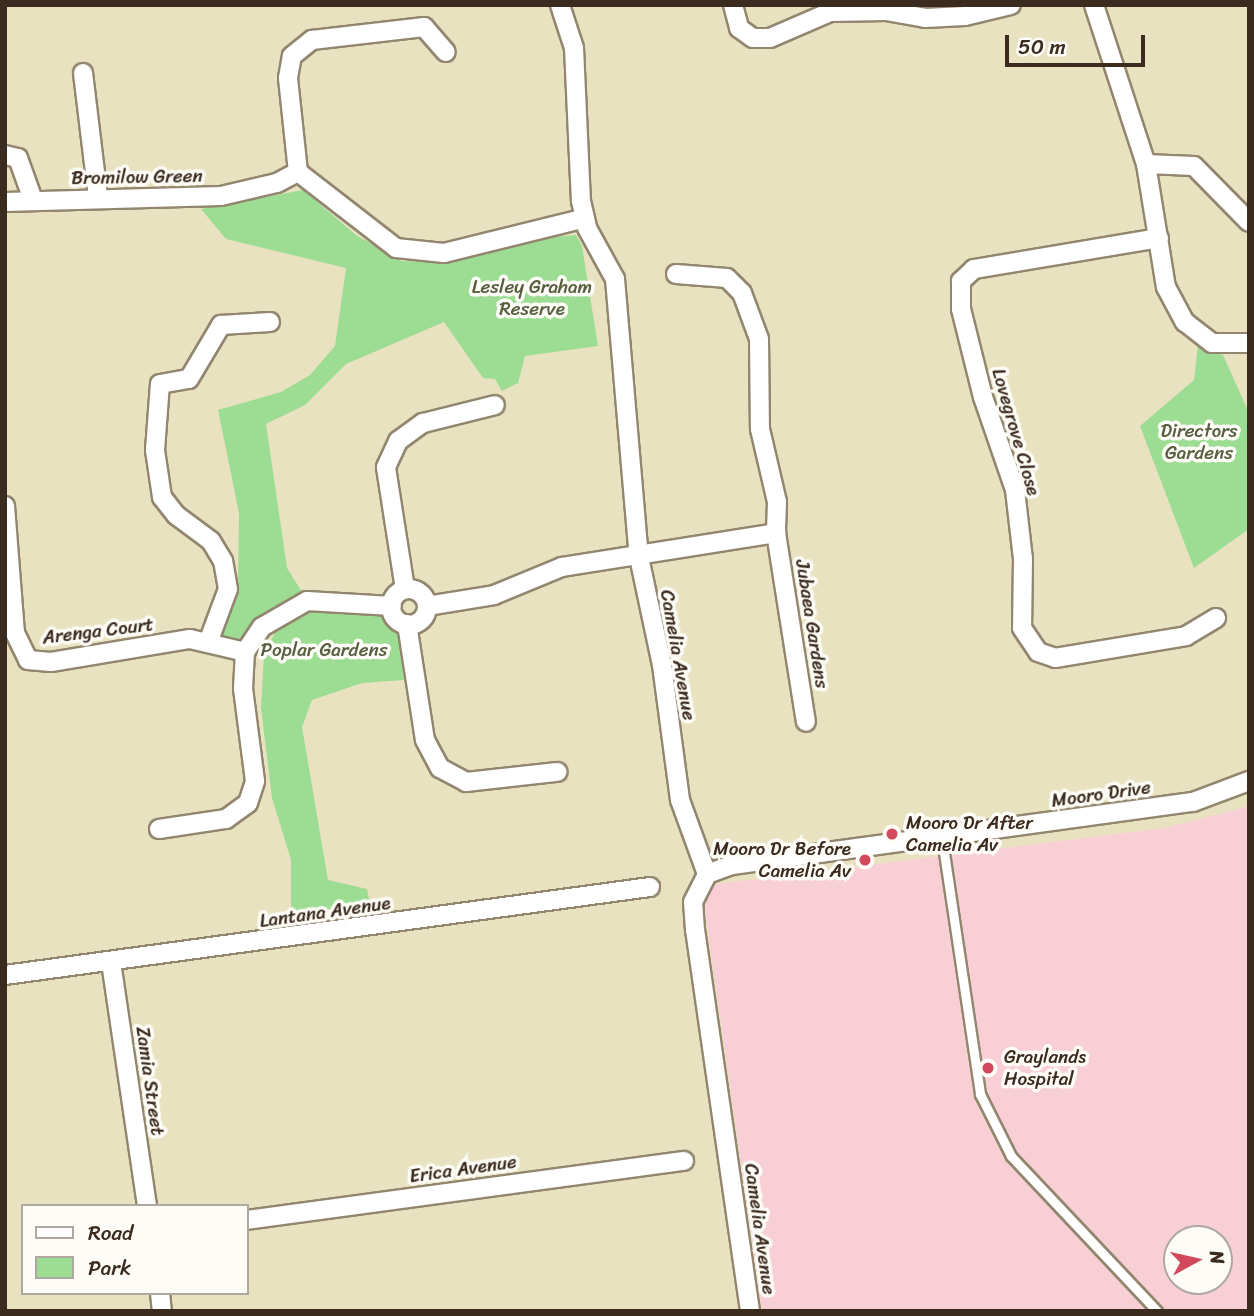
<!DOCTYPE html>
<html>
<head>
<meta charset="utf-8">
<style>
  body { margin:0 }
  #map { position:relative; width:1254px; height:1316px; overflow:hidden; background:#e9e2c0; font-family:Sriracha,sans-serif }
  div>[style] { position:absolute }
  .built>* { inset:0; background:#f7cfd5 }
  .green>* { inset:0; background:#9cdc93 }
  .roads { filter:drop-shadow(2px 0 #92866f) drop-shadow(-2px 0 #92866f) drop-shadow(0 2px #92866f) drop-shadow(0 -2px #92866f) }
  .lane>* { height:9px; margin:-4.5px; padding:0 4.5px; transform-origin:4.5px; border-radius:4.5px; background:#fff }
  .street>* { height:18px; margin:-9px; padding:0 9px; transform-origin:9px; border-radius:9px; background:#fff }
  .street>.ring { margin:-9px; padding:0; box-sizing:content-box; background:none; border:18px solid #fff; border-radius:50% }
  .dots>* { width:19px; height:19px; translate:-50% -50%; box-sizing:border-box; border:4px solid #fdfcf7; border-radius:50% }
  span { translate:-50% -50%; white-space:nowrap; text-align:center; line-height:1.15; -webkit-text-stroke:7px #fdfcf7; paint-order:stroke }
  .street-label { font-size:19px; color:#3b2a1e }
  .park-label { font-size:19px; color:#585f41 }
  .poi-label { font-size:19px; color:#3b2a1e }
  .left { translate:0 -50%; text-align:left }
  .right { translate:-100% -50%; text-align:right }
  .frame { position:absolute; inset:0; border:7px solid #3b2a1e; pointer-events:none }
  .legend { position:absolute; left:21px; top:1204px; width:228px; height:91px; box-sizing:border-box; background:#fdfcf7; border:2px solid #afa8a0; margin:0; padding:9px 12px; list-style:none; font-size:21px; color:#3b2a1e }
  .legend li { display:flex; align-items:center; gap:14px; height:35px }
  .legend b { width:35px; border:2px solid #afa8a0 }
  .north { position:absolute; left:1163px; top:1225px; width:70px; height:70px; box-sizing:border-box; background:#fdfcf7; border:2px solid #afa8a0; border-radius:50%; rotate:82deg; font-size:19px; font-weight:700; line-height:28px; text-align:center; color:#3b2a1e }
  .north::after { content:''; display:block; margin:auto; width:24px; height:32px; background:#d1495b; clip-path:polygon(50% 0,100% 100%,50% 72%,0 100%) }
  .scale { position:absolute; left:1005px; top:35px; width:140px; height:32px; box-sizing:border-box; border:4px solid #3b2a1e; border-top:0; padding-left:9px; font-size:21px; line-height:24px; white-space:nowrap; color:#3b2a1e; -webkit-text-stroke:5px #fdfcf7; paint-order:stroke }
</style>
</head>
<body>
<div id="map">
  <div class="built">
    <i style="clip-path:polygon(evenodd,1249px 806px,1249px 1311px,762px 1311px,703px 898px,717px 884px,1165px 828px,1249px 806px,1177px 1239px,1219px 1239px,1219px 1281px,1177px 1281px,1177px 1239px)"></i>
  </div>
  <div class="green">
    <i style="clip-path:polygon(303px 190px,356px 235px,401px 261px,439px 262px,532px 239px,576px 235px,582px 246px,598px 346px,525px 356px,518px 383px,502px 391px,495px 379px,483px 378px,444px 322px,346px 364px,305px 405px,266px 424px,287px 568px,302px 592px,261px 617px,243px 643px,219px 635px,238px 591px,239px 513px,218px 410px,281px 392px,310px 375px,335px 346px,346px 268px,226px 239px,201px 209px)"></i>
    <i style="clip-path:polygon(1198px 345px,1223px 355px,1249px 413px,1249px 529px,1194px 568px,1140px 426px,1194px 380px)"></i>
    <i style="clip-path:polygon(383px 606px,401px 630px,404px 680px,362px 683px,312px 700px,302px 727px,328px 880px,367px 889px,370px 903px,291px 915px,291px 860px,272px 798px,261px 708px,264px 654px,278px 627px,309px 608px)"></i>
  </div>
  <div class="roads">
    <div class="lane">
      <i style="left:942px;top:839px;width:258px;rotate:81.5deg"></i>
      <i style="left:980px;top:1094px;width:69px;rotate:63.4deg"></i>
      <i style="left:1011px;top:1156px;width:213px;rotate:46.7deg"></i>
    </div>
    <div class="street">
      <i style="left:560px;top:5px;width:45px;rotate:72deg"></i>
      <i style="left:574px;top:48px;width:153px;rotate:87.4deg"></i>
      <i style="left:581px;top:201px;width:28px;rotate:77deg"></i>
      <i style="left:587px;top:228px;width:58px;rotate:61.2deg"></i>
      <i style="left:615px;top:279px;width:279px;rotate:85.1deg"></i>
      <i style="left:639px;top:557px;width:110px;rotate:78deg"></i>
      <i style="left:662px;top:665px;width:136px;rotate:82.4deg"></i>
      <i style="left:680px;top:800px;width:79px;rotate:70deg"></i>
      <i style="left:733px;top:5px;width:24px;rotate:75deg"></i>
      <i style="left:739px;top:28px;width:17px;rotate:36deg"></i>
      <i style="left:753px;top:38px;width:17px"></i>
      <i style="left:770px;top:38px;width:65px;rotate:-23.4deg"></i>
      <i style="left:830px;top:12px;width:56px;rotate:-1deg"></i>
      <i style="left:886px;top:11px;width:40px;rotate:10deg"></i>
      <i style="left:925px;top:18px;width:40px;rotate:-2.9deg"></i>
      <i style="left:965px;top:16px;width:47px;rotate:-13.4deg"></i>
      <i style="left:1094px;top:5px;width:167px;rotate:71.9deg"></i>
      <i style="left:1146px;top:164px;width:125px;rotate:80.8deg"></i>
      <i style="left:1166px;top:287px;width:40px;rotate:62deg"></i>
      <i style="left:1185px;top:322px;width:34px;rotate:38deg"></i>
      <i style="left:1212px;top:343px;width:37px"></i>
      <i style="left:83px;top:73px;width:125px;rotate:83.1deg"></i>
      <i style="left:5px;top:155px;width:13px;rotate:13deg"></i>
      <i style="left:18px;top:158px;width:45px;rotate:70.3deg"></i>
      <i style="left:1146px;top:164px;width:48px;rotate:2.4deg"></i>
      <i style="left:1194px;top:166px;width:78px;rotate:45.5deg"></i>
      <i style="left:298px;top:172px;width:95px;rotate:-96.1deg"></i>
      <i style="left:288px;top:78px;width:22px;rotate:-80deg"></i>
      <i style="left:292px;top:56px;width:26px;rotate:-39deg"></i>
      <i style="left:312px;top:40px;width:113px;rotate:-6.6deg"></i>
      <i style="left:424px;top:27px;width:33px;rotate:49deg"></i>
      <i style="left:5px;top:202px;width:216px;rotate:-1.6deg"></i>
      <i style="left:221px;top:196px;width:57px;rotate:-13.1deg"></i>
      <i style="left:277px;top:183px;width:24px;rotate:-28deg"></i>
      <i style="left:298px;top:172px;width:124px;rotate:37.8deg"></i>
      <i style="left:396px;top:248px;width:48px;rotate:5.9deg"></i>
      <i style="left:444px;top:253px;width:145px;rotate:-13.9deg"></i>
      <i style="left:1159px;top:238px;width:188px;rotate:170.5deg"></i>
      <i style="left:974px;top:269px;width:18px;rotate:137deg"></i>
      <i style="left:961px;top:281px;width:28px;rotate:90deg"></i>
      <i style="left:961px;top:309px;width:91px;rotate:76deg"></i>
      <i style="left:983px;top:397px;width:98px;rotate:71deg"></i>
      <i style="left:1015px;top:490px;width:69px;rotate:83.4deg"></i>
      <i style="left:1023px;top:559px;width:69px;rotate:90.8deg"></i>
      <i style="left:1022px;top:628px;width:29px;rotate:56deg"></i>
      <i style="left:1038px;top:652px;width:18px;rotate:19deg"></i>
      <i style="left:1055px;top:658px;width:133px;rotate:-9.5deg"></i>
      <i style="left:1186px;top:636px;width:35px;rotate:-31deg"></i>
      <i style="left:676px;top:274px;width:51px;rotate:4.5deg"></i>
      <i style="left:727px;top:278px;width:21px;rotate:45deg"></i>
      <i style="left:742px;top:293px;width:49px;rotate:69.7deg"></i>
      <i style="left:759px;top:339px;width:90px;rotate:89.4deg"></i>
      <i style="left:760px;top:429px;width:75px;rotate:76.9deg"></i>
      <i style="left:777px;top:502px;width:31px;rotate:92deg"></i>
      <i style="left:776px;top:533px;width:191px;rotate:81deg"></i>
      <i style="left:5px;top:506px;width:127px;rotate:85.5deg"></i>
      <i style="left:15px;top:633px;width:30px;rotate:64deg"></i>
      <i style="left:28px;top:660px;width:23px;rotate:5deg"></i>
      <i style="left:51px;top:662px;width:141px;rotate:-9.4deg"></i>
      <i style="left:190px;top:639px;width:57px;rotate:13.3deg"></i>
      <i style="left:405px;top:589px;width:123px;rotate:-98.9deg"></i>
      <i style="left:386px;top:467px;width:29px;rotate:-65deg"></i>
      <i style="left:398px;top:441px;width:31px;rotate:-36deg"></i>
      <i style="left:423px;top:423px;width:74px;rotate:-14deg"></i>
      <i class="ring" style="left:391px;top:589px;width:18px;height:18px"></i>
      <i style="left:427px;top:606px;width:68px;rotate:-9.3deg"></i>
      <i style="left:494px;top:595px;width:74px;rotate:-22.4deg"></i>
      <i style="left:562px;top:567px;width:217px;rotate:-9deg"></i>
      <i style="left:407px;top:624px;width:117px;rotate:81.2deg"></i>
      <i style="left:425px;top:740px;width:32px;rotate:62deg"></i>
      <i style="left:440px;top:768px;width:30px;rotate:28deg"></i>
      <i style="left:466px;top:782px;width:92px;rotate:-6.3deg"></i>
      <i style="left:209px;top:640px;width:54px;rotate:-69.6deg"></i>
      <i style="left:228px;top:589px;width:28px;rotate:-100deg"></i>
      <i style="left:223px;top:561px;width:23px;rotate:-121deg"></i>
      <i style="left:211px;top:541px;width:44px;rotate:-143.4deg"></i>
      <i style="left:176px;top:515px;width:23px;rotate:-128deg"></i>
      <i style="left:162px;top:497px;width:48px;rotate:-98.5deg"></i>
      <i style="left:155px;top:450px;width:66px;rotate:-85.7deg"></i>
      <i style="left:160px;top:384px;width:29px;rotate:-10deg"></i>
      <i style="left:189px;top:379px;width:63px;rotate:-59.3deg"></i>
      <i style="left:221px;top:325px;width:49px;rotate:-3.5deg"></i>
      <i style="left:159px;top:829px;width:68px;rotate:-8.5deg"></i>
      <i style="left:226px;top:819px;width:27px;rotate:-36deg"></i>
      <i style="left:248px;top:803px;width:23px;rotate:-72deg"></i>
      <i style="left:255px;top:781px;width:93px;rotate:-97.4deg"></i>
      <i style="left:243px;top:689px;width:37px;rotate:-87deg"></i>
      <i style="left:245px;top:652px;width:30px;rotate:-56deg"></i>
      <i style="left:262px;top:627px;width:52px;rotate:-30deg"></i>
      <i style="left:307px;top:601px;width:85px;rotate:3.4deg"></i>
      <i style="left:111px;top:962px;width:247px;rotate:81.6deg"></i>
      <i style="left:5px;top:975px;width:651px;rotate:-7.77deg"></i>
      <i style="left:247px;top:1220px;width:441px;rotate:-7.7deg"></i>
      <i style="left:160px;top:1293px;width:18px;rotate:84deg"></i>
      <i style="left:750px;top:1311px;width:385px;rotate:-98.2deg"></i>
      <i style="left:695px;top:930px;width:28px;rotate:-94deg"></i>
      <i style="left:693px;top:902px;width:31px;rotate:-63deg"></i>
      <i style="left:707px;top:874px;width:27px;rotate:-20deg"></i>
      <i style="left:732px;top:865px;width:465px;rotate:-7.8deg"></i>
      <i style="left:1193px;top:802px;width:60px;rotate:-20.6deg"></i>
    </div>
  </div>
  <div class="dots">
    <i style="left:892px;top:834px;background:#d1495b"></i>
    <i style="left:865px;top:860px;background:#d1495b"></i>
    <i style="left:988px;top:1068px;background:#d1495b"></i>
  </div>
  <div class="street-label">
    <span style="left:137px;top:177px;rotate:-1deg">Bromilow Green</span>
    <span style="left:1016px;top:432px;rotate:74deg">Lovegrove Close</span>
    <span style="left:812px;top:624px;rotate:81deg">Jubaea Gardens</span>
    <span style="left:98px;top:631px;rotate:-7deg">Arenga Court</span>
    <span style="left:678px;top:655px;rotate:80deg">Camelia Avenue</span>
    <span style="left:1101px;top:794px;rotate:-8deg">Mooro Drive</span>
    <span style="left:325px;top:912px;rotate:-8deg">Lantana Avenue</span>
    <span style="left:150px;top:1081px;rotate:82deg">Zamia Street</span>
    <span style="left:463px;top:1169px;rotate:-8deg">Erica Avenue</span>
    <span style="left:760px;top:1229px;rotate:82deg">Camelia Avenue</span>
  </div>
  <div class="park-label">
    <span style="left:532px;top:298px">Lesley Graham<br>Reserve</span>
    <span style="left:1199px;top:442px">Directors<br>Gardens</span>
    <span style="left:324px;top:650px">Poplar Gardens</span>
  </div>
  <div class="poi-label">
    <span class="left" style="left:906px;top:834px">Mooro Dr After<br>Camelia Av</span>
    <span class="right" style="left:851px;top:860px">Mooro Dr Before<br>Camelia Av</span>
    <span class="left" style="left:1004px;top:1068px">Graylands<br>Hospital</span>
  </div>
  <div class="frame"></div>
  <ul class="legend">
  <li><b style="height:9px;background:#fff"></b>Road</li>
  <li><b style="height:19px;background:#9cdc93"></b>Park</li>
  </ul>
  <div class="north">N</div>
  <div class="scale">50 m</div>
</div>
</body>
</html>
